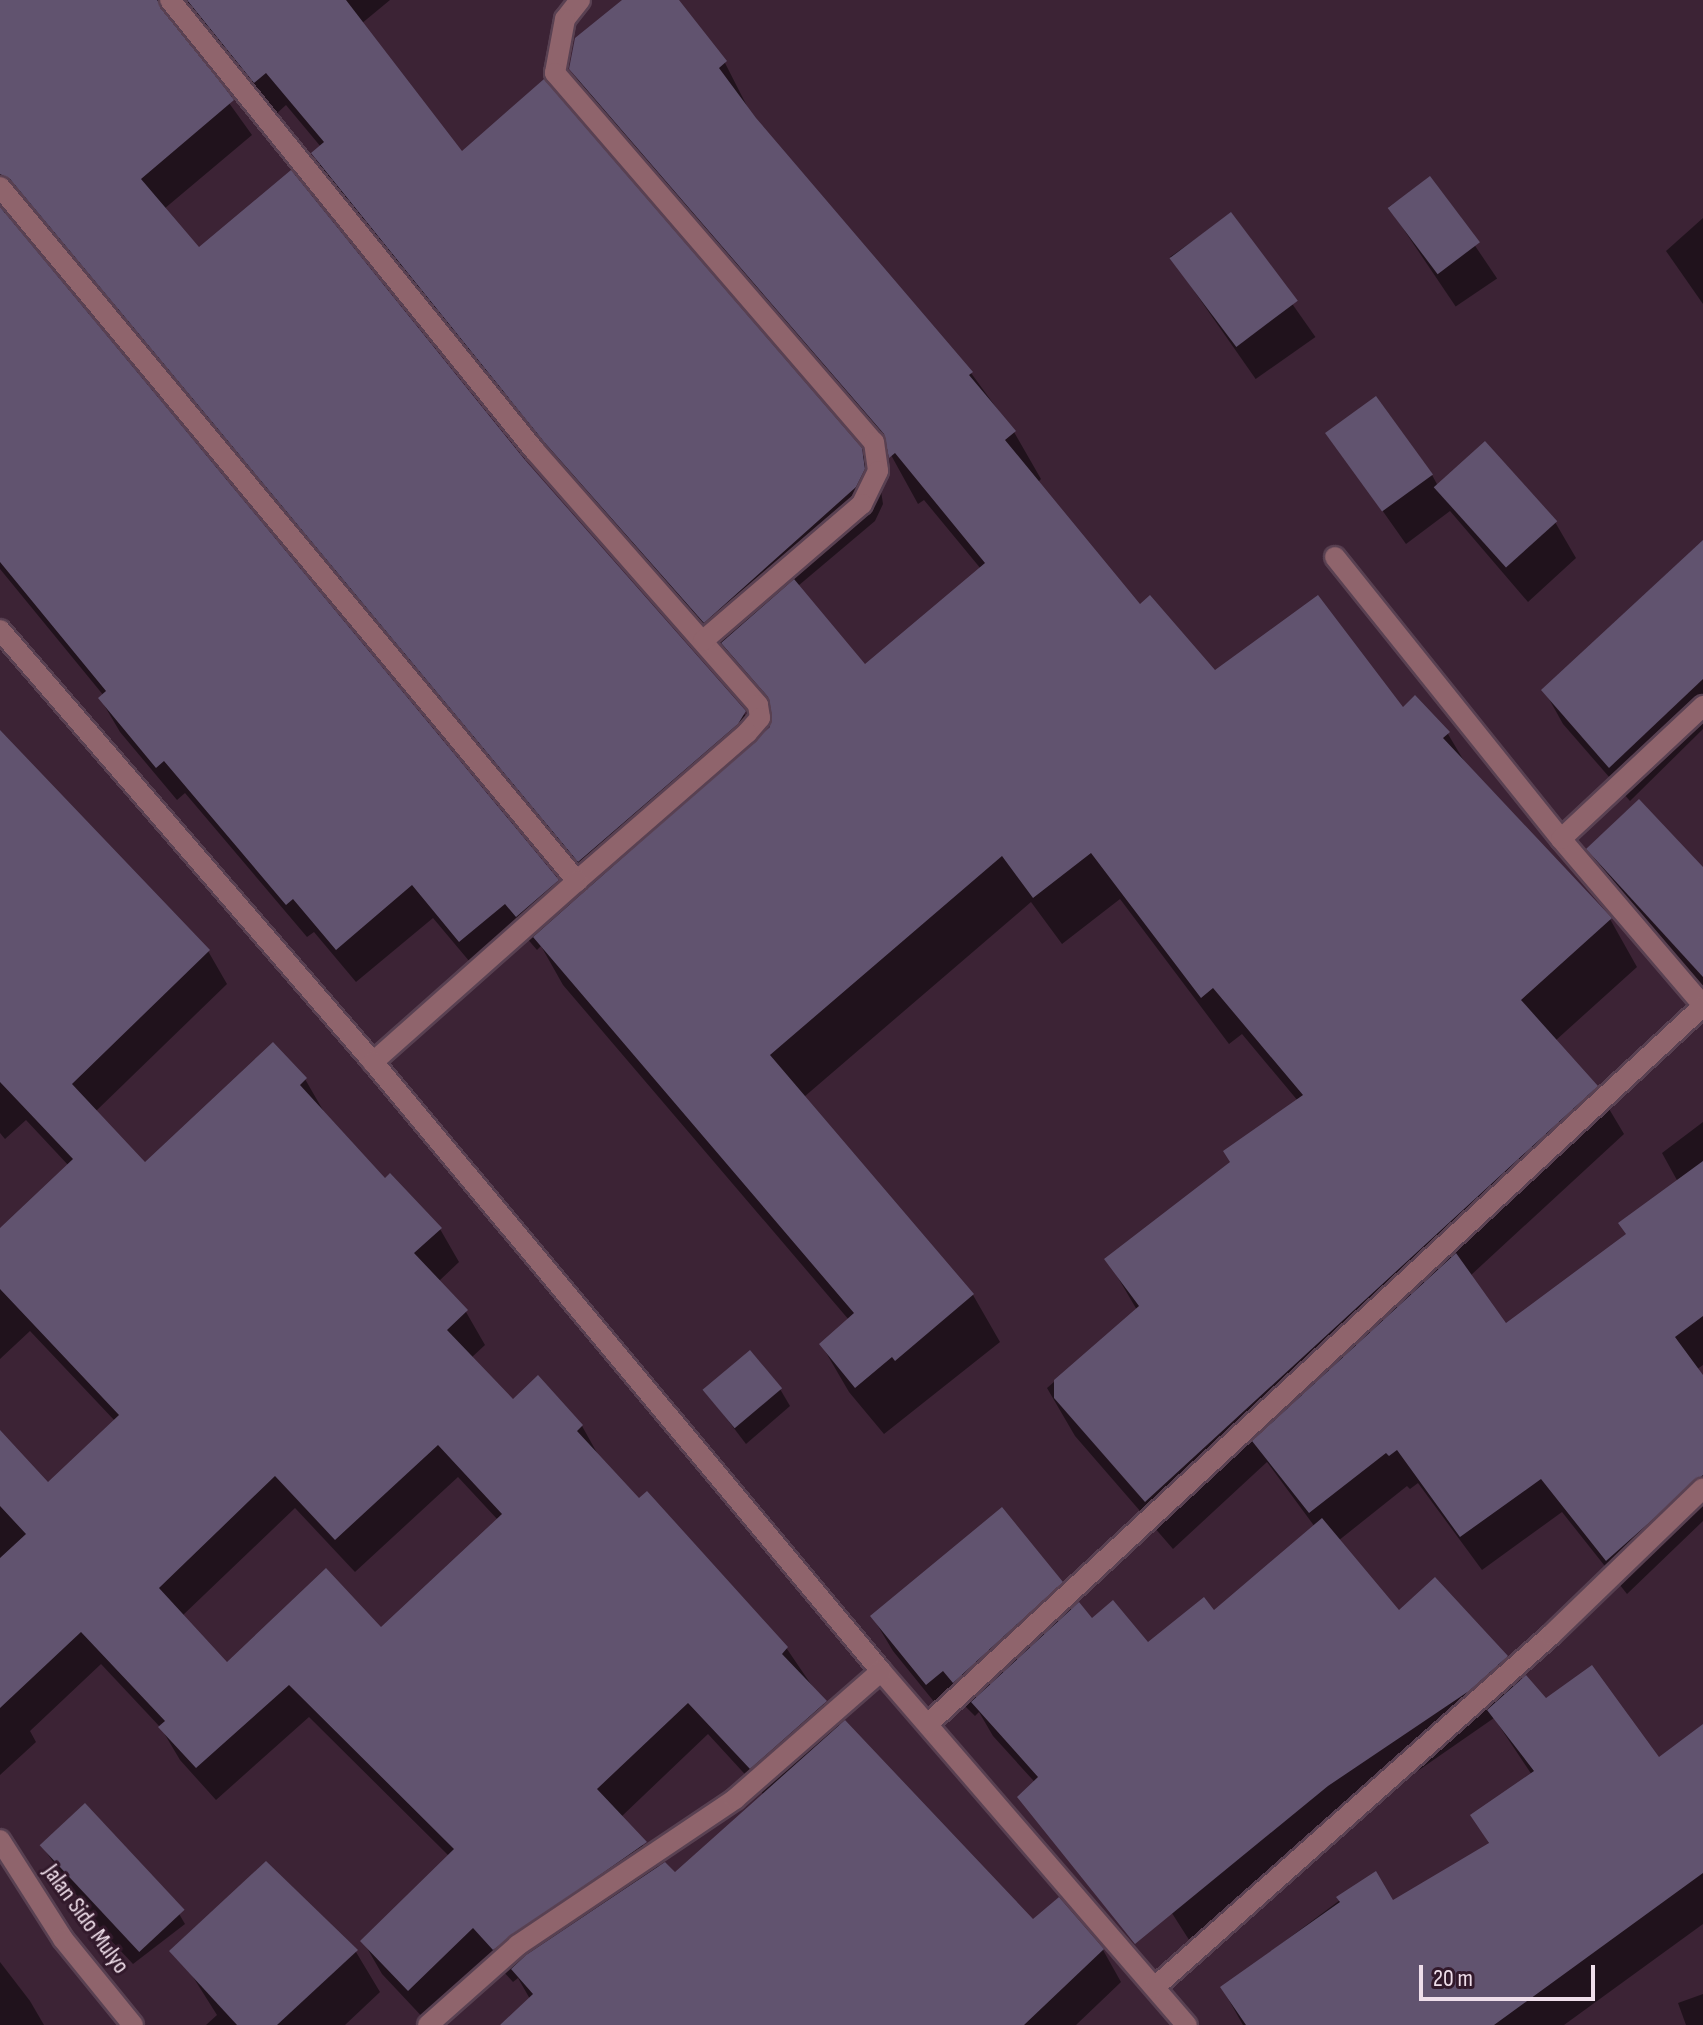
<!DOCTYPE html>
<html>
<head>
<meta charset="utf-8">
<style>
  body { margin:0 }
  #map { position:relative; width:1703px; height:2025px; overflow:hidden; background:#3c2335; font-family:"Sofia Sans Condensed",sans-serif }
  div>[style] { position:absolute }
  .shadow>* { inset:0; background:#0007; transform-origin:0 0 }
  .building>* { inset:0; background:#61536f; transform-origin:0 0 }
  .roads { filter:drop-shadow(2px 0 #594152) drop-shadow(-2px 0 #594152) drop-shadow(0 2px #594152) drop-shadow(0 -2px #594152) }
  .minor>* { height:20px; margin:-10px; padding:0 10px; transform-origin:10px; border-radius:10px; background:#8f646c }
  span { translate:-50% -50%; white-space:nowrap; text-align:center; line-height:1.15; -webkit-text-stroke:6px #32192b; paint-order:stroke }
  .street-label { font-size:24px; color:#efdeea }
  .scale { position:absolute; left:1419px; top:1965px; width:176px; height:36px; box-sizing:border-box; border:4px solid #efdeea; border-top:0; padding-left:10px; font-size:24px; line-height:28px; white-space:nowrap; color:#efdeea; -webkit-text-stroke:6px #32192b; paint-order:stroke }
</style>
</head>
<body>
<div id="map">
  <div class="shadow">
    <i style="clip-path:polygon(evenodd,0 0,390px 0,361px 24px,462px 154px,860px 449px,880px 484px,883px 504px,875px 521px,798px 586px,865px 666px,981px 569px,924px 500px,918px 504px,891px 455px,599px 117px,571px 69px,625px 0,677px 0,725px 63px,750px 112px,971px 373px,1014px 432px,1041px 479px,1038px 482px,1139px 606px,1215px 673px,1402px 710px,1448px 734px,1467px 766px,1610px 919px,1637px 967px,1555px 1041px,1596px 1087px,1624px 1134px,1470px 1276px,1506px 1325px,1628px 1235px,1678px 1182px,1662px 1153px,1703px 1122px,1703px 1365px,1696px 1370px,1703px 1379px,1703px 1521px,1627px 1594px,1562px 1512px,1482px 1570px,1418px 1483px,1410px 1489px,1407px 1486px,1338px 1541px,1399px 1613px,1506px 1657px,1521px 1682px,1546px 1700px,1659px 1760px,1703px 1727px,1703px 1924px,1564px 2025px,1243px 2025px,1222px 1988px,1375px 1874px,1393px 1902px,1490px 1845px,1473px 1816px,1532px 1775px,1494px 1718px,1347px 1820px,1193px 1946px,1102px 1804px,1070px 1821px,993px 1736px,979px 1712px,975px 1716px,964px 1705px,948px 1719px,893px 1651px,872px 1616px,1061px 1583px,1075px 1608px,1092px 1621px,1148px 1644px,1214px 1613px,1315px 1527px,1267px 1462px,1173px 1549px,1075px 1436px,1047px 1388px,1137px 1310px,1107px 1259px,1232px 1163px,1298px 1101px,1242px 1034px,1229px 1044px,1120px 899px,1062px 944px,1031px 902px,804px 1097px,973px 1295px,1000px 1342px,884px 1434px,849px 1392px,821px 1344px,849px 1320px,563px 985px,541px 946px,537px 950px,525px 936px,480px 974px,433px 918px,356px 982px,314px 932px,307px 937px,185px 793px,177px 800px,120px 732px,100px 698px,104px 696px,0 569px,0 0,195px 21px,275px 115px,286px 105px,321px 147px,313px 154px,333px 187px,567px 477px,724px 656px,728px 652px,774px 723px,760px 741px,745px 715px,524px 461px,199px 250px,164px 209px,252px 135px,176px 29px,195px 21px,0 0,19px 207px,32px 212px,593px 888px,572px 906px,557px 881px,6px 216px,19px 207px)"></i>
    <i style="left:1430px;top:179px;width:120px;height:50px;rotate:56deg"></i>
    <i style="left:1230px;top:215px;width:149px;height:73px;rotate:55deg"></i>
    <i style="clip-path:polygon(1703px 218px,1703px 304px,1666px 251px)"></i>
    <i style="clip-path:polygon(1329px 435px,1432px 475px,1438px 486px,1484px 443px,1555px 522px,1576px 558px,1528px 602px,1450px 511px,1406px 544px)"></i>
    <i style="clip-path:polygon(1703px 542px,1703px 729px,1630px 801px,1563px 724px,1544px 690px)"></i>
    <i style="clip-path:polygon(evenodd,0 731px,208px 951px,227px 984px,95px 1112px,145px 1165px,305px 1079px,324px 1112px,385px 1181px,440px 1229px,459px 1262px,438px 1282px,466px 1312px,485px 1345px,471px 1358px,512px 1402px,538px 1378px,582px 1426px,601px 1460px,639px 1501px,647px 1493px,787px 1649px,840px 1727px,1033px 1922px,1103px 1950px,1121px 1982px,1076px 2025px,503px 2025px,530px 1999px,518px 1978px,513px 1982px,493px 1960px,428px 2023px,382px 1974px,363px 1941px,449px 1856px,309px 1717px,216px 1800px,180px 1760px,161px 1728px,101px 1664px,30px 1731px,36px 1742px,0 1775px,0 1433px,48px 1485px,115px 1421px,30px 1331px,0 1359px,0 1231px,69px 1166px,26px 1120px,5px 1139px,0 1133px,0 731px,458px 1477px,498px 1520px,381px 1630px,227px 1664px,182px 1616px,295px 1508px,355px 1572px,458px 1477px,0 731px,708px 1734px,764px 1795px,675px 1875px,660px 1868px,621px 1817px,708px 1734px)"></i>
    <i style="clip-path:polygon(1589px 849px,1703px 870px,1703px 993px,1618px 900px)"></i>
    <i style="clip-path:polygon(780px 1389px,790px 1406px,746px 1444px,707px 1393px)"></i>
    <i style="clip-path:polygon(42px 1846px,168px 1895px,185px 1924px,133px 1964px,101px 1930px)"></i>
    <i style="clip-path:polygon(356px 1952px,380px 1992px,345px 2025px,206px 2025px,217px 2015px,188px 1969px)"></i>
    <i style="clip-path:polygon(0 1962px,30px 2001px,44px 2025px,0 2025px)"></i>
    <i style="clip-path:polygon(1703px 1994px,1703px 2025px,1686px 2025px,1678px 2003px)"></i>
  </div>
  <div class="building">
    <i style="clip-path:polygon(0 0,157px 0,234px 100px,141px 179px,199px 247px,291px 170px,525px 460px,746px 711px,738px 724px,578px 862px,10px 179px,0 174px)"></i>
    <i style="clip-path:polygon(187px 0,346px 0,462px 151px,544px 79px,862px 448px,865px 469px,856px 487px,704px 623px,545px 443px,311px 153px,324px 142px,266px 73px,254px 83px)"></i>
    <i style="clip-path:polygon(622px 0,679px 0,727px 61px,719px 68px,756px 118px,973px 372px,969px 375px,1016px 431px,1005px 440px,1140px 604px,1150px 595px,1215px 670px,1318px 595px,1403px 707px,1415px 695px,1450px 732px,1443px 738px,1612px 918px,1521px 1000px,1598px 1086px,1145px 1502px,1054px 1398px,1054px 1380px,1139px 1306px,1104px 1259px,1230px 1162px,1223px 1151px,1303px 1095px,1213px 988px,1201px 998px,1091px 853px,1033px 898px,1002px 856px,770px 1055px,974px 1294px,895px 1361px,892px 1357px,855px 1388px,819px 1344px,854px 1313px,533px 937px,770px 727px,768px 697px,721px 643px,794px 579px,865px 664px,985px 563px,895px 453px,889px 458px,884px 434px,569px 69px,575px 38px)"></i>
    <i style="left:1430px;top:176px;width:83px;height:53px;rotate:53deg"></i>
    <i style="clip-path:polygon(0 207px,559px 880px,516px 917px,505px 904px,459px 942px,412px 885px,336px 950px,293px 899px,286px 905px,164px 761px,156px 768px,98px 698px,106px 691px,0 562px)"></i>
    <i style="left:1231px;top:212px;width:111px;height:77px;rotate:53deg"></i>
    <i style="left:1376px;top:396px;width:97px;height:63px;rotate:54deg"></i>
    <i style="left:1485px;top:441px;width:108px;height:69px;rotate:48deg"></i>
    <i style="clip-path:polygon(1703px 540px,1703px 679px,1609px 768px,1541px 690px)"></i>
    <i style="clip-path:polygon(evenodd,0 730px,210px 950px,72px 1084px,145px 1162px,273px 1042px,307px 1078px,300px 1085px,385px 1178px,390px 1173px,442px 1228px,414px 1253px,468px 1310px,447px 1330px,513px 1399px,538px 1375px,583px 1425px,577px 1431px,639px 1498px,647px 1491px,788px 1647px,782px 1654px,827px 1701px,750px 1769px,688px 1703px,597px 1789px,647px 1842px,493px 1950px,473px 1928px,408px 1991px,360px 1941px,454px 1849px,289px 1685px,196px 1768px,158px 1727px,165px 1721px,81px 1632px,0 1708px,0 1558px,26px 1534px,0 1506px,0 1430px,48px 1482px,119px 1415px,0 1289px,0 1228px,73px 1159px,0 1082px,0 730px,438px 1445px,502px 1514px,381px 1627px,326px 1568px,227px 1662px,159px 1588px,275px 1476px,335px 1540px,438px 1445px)"></i>
    <i style="clip-path:polygon(1639px 799px,1703px 867px,1703px 977px,1586px 849px)"></i>
    <i style="clip-path:polygon(1703px 1161px,1703px 1316px,1675px 1337px,1703px 1375px,1703px 1475px,1606px 1561px,1541px 1479px,1460px 1537px,1397px 1450px,1389px 1456px,1386px 1453px,1309px 1513px,1252px 1441px,1456px 1253px,1506px 1323px,1626px 1234px,1618px 1223px)"></i>
    <i style="left:750px;top:1350px;width:50px;height:62px;rotate:50deg"></i>
    <i style="clip-path:polygon(1002px 1507px,1063px 1582px,953px 1683px,943px 1671px,926px 1685px,870px 1616px)"></i>
    <i style="clip-path:polygon(1322px 1518px,1399px 1610px,1435px 1577px,1508px 1656px,1469px 1691px,1328px 1786px,1135px 1944px,1017px 1797px,1038px 1777px,971px 1702px,1079px 1602px,1092px 1618px,1113px 1600px,1148px 1642px,1204px 1597px,1214px 1610px)"></i>
    <i style="clip-path:polygon(1592px 1665px,1659px 1757px,1703px 1724px,1703px 1873px,1494px 2025px,1246px 2025px,1220px 1987px,1340px 1902px,1336px 1897px,1376px 1871px,1393px 1900px,1489px 1843px,1470px 1815px,1534px 1771px,1487px 1710px,1526px 1675px,1546px 1698px)"></i>
    <i style="clip-path:polygon(845px 1720px,1033px 1919px,1059px 1897px,1104px 1949px,1024px 2025px,500px 2025px,533px 1994px,511px 1969px,526px 1955px,665px 1862px,675px 1872px)"></i>
    <i style="left:85px;top:1803px;width:146px;height:62px;rotate:47deg"></i>
    <i style="clip-path:polygon(266px 1861px,358px 1950px,277px 2025px,237px 2025px,169px 1951px)"></i>
  </div>
  <div class="roads">
    <div class="minor">
      <i style="left:170px;top:0;width:580px;rotate:51.02deg"></i>
      <i style="left:535px;top:451px;width:338px;rotate:48.7deg"></i>
      <i style="left:758px;top:705px;width:13px;rotate:81deg"></i>
      <i style="left:760px;top:718px;width:20px;rotate:131deg"></i>
      <i style="left:747px;top:733px;width:225px;rotate:139deg"></i>
      <i style="left:580px;top:0;width:24px;rotate:128deg"></i>
      <i style="left:565px;top:19px;width:55px;rotate:100.5deg"></i>
      <i style="left:555px;top:73px;width:488px;rotate:49.2deg"></i>
      <i style="left:874px;top:442px;width:29px;rotate:82deg"></i>
      <i style="left:878px;top:471px;width:37px;rotate:116deg"></i>
      <i style="left:862px;top:504px;width:210px;rotate:139.3deg"></i>
      <i style="left:0;top:187px;width:903px;rotate:50.26deg"></i>
      <i style="left:577px;top:881px;width:273px;rotate:138.4deg"></i>
      <i style="left:1335px;top:557px;width:361px;rotate:51.3deg"></i>
      <i style="left:1561px;top:839px;width:218px;rotate:49.5deg"></i>
      <i style="left:0;top:630px;width:571px;rotate:49.19deg"></i>
      <i style="left:373px;top:1062px;width:793px;rotate:50.17deg"></i>
      <i style="left:881px;top:1671px;width:468px;rotate:49.2deg"></i>
      <i style="left:1561px;top:839px;width:195px;rotate:-43.1deg"></i>
      <i style="left:928px;top:1724px;width:1056px;rotate:-42.81deg"></i>
      <i style="left:0;top:1840px;width:117px;rotate:57.5deg"></i>
      <i style="left:63px;top:1939px;width:111px;rotate:50.9deg"></i>
      <i style="left:1155px;top:1987px;width:530px;rotate:-41.63deg"></i>
      <i style="left:1551px;top:1635px;width:211px;rotate:-44deg"></i>
      <i style="left:428px;top:2025px;width:120px;rotate:-41.6deg"></i>
      <i style="left:518px;top:1945px;width:262px;rotate:-33.9deg"></i>
      <i style="left:735px;top:1799px;width:194px;rotate:-41.2deg"></i>
    </div>
  </div>
  <div class="street-label">
    <span style="left:86px;top:1919px;rotate:54deg">Jalan Sido Mulyo</span>
  </div>
  <div class="scale">20 m</div>
</div>
</body>
</html>
